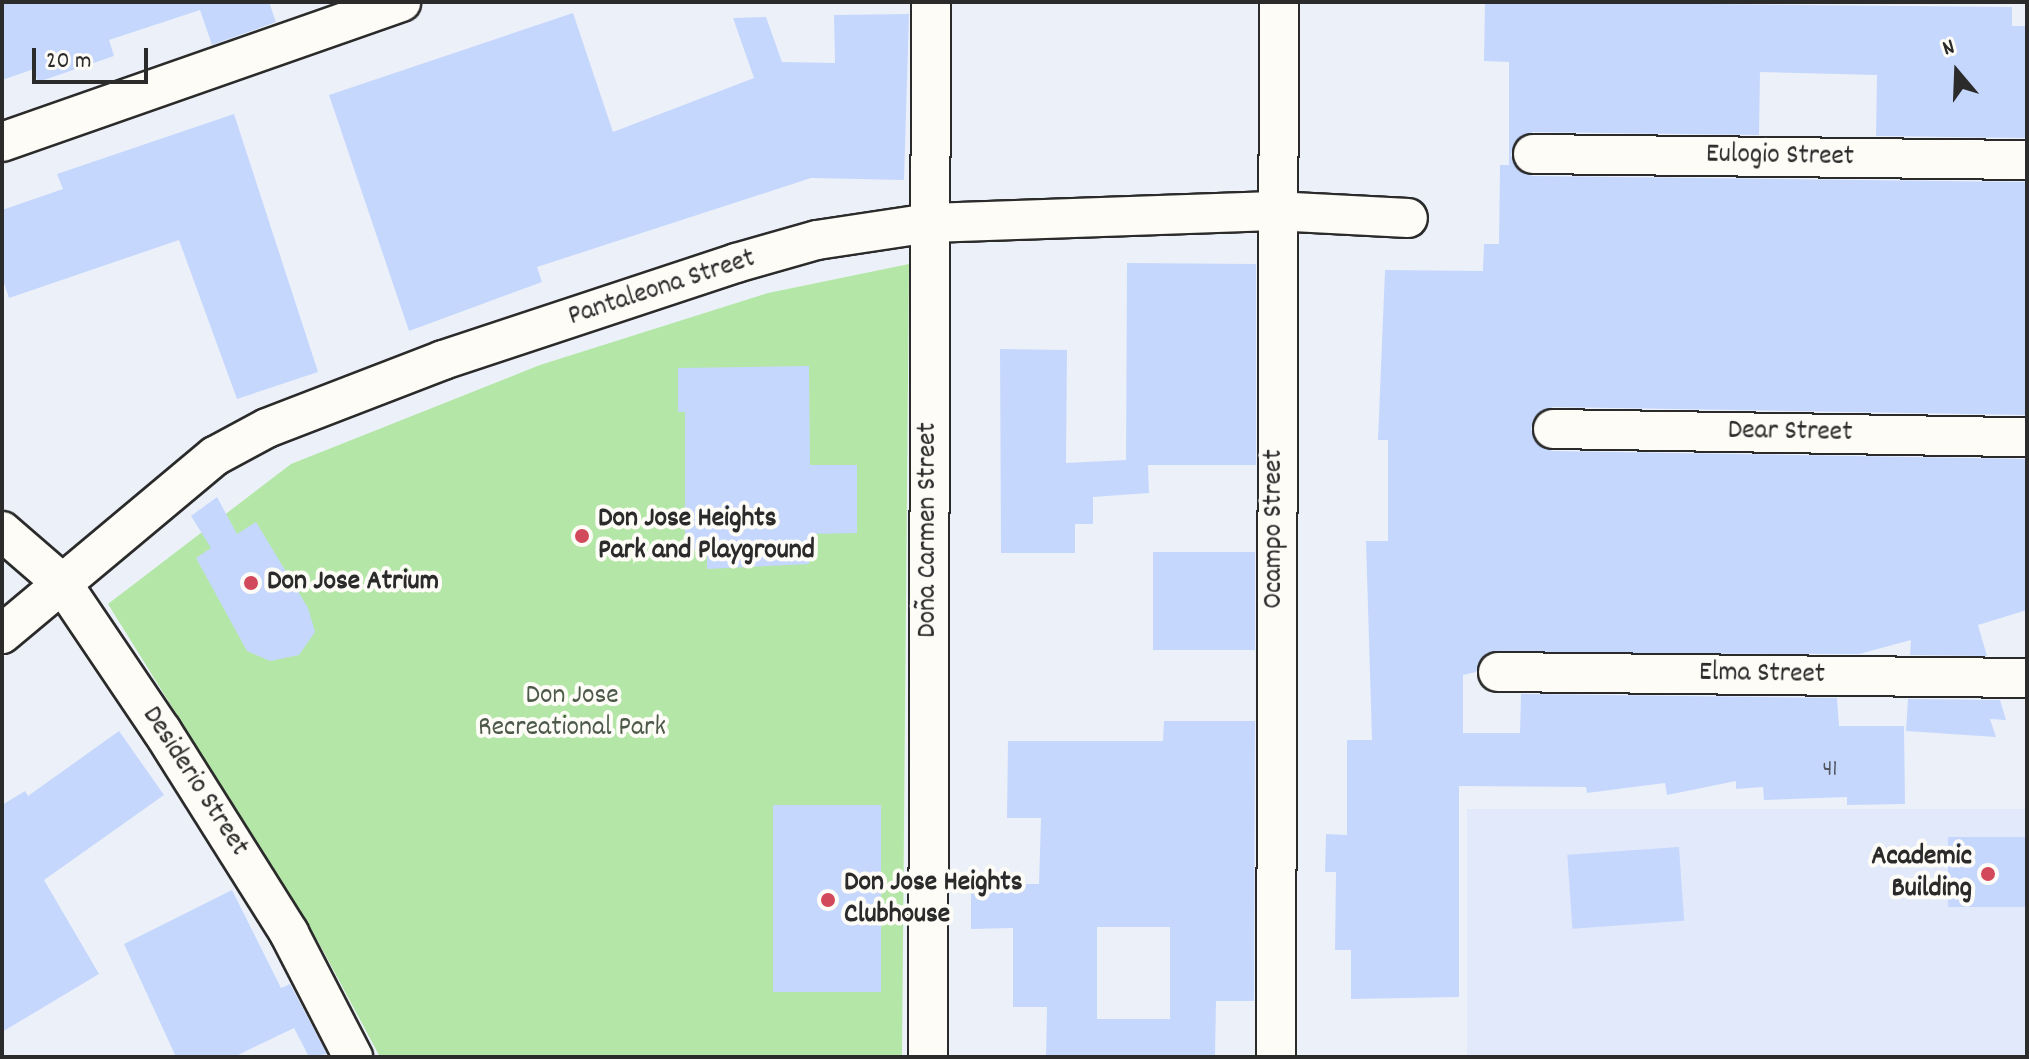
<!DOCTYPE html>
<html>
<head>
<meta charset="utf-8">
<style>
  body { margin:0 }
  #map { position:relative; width:2029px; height:1059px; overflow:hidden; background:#ecf1f9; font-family:Dekko,sans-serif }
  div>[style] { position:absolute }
  .built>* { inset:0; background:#e1e9fa; transform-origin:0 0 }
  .green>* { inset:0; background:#b4e7a7 }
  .building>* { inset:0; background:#c6d7fd; transform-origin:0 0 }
  .roads { filter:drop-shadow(2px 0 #2b2b2b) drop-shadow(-2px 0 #2b2b2b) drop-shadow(0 2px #2b2b2b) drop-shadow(0 -2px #2b2b2b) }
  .street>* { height:38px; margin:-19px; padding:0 19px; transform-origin:19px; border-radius:19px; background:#fdfcf7 }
  .dots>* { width:22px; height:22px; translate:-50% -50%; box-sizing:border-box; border:4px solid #fdfcf7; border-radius:50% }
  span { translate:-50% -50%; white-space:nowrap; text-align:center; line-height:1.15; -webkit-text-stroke:8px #fdfcf7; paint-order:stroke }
  .number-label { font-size:24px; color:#525660 }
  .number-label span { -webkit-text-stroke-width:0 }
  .street-label { font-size:28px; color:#2b2b2b }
  .poi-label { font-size:28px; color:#2b2b2b; font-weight:700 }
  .left { translate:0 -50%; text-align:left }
  .right { translate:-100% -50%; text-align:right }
  .park-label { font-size:28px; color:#4d5a4a }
  .frame { position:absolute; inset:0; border:4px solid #2b2b2b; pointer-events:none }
  .north { position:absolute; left:1917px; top:32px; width:80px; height:80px; -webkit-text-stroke:6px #fdfcf7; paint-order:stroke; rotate:341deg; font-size:22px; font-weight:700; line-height:32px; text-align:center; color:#2b2b2b }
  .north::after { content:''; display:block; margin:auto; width:28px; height:36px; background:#2b2b2b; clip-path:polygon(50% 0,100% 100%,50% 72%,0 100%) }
  .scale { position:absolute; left:32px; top:48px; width:116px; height:36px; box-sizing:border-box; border:4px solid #2b2b2b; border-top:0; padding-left:10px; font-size:24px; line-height:28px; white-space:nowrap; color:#2b2b2b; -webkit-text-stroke:6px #fdfcf7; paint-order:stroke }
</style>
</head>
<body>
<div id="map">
  <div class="built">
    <i style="left:2027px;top:809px;width:248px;height:560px;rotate:90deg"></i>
  </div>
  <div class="green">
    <i style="clip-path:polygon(909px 264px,902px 1057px,380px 1057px,320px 945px,108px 604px,291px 464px,540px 365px,768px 293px)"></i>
  </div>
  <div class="building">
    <i style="clip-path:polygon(2px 2px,269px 2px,276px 22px,212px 45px,200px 10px,109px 40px,114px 56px,38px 82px,34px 69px,2px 80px)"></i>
    <i style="clip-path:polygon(1485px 2px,2012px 7px,2012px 26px,2027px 26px,2027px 138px,1876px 136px,1877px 75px,1760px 72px,1759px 135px,1533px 132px,1515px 142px,1511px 155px,1521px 172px,1533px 176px,2027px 182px,2027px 415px,1553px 407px,1535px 417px,1531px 429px,1541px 447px,1553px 451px,2027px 459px,2027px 610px,1978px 625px,1987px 656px,1910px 655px,1911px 640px,1859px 654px,1487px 653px,1476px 672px,1463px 675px,1463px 733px,1520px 733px,1521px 694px,1837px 698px,1839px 726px,1904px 726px,1905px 804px,1847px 805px,1847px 797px,1764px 800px,1763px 787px,1736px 789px,1736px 781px,1667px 795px,1665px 783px,1587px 793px,1586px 787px,1459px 786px,1459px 997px,1351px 999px,1351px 950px,1335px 950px,1336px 872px,1325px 872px,1326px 834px,1347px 835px,1347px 740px,1372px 740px,1366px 541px,1388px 541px,1388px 440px,1378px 440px,1385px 270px,1483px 271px,1484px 244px,1499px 244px,1500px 165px,1509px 165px,1509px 62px,1484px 61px)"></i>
    <i style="clip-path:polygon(573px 13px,613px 132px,754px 78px,733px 18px,766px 17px,782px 62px,835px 63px,834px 15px,909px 14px,904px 180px,811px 178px,537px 267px,542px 282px,409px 331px,329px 95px)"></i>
    <i style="clip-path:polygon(234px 114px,318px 372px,237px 399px,179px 240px,9px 298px,2px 277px,2px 210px,63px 189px,57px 174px)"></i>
    <i style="clip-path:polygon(1127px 263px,1256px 264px,1256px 465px,1148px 465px,1149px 493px,1093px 497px,1093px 524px,1075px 524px,1075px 553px,1001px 553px,1000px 349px,1067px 350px,1066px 463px,1126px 460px)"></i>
    <i style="clip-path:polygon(809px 366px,810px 465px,857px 465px,857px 533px,809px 534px,809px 564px,707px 569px,707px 550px,685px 550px,685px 412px,678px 412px,678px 368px)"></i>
    <i style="clip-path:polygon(217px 497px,237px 534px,256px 522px,308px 608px,315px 632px,299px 655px,270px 661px,247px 651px,196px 558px,211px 548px,191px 516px)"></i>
    <i style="left:1255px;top:552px;width:98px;height:102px;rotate:90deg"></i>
    <i style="clip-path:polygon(1908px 699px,2000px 700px,2006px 720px,1990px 719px,1996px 737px,1906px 731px)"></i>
    <i style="clip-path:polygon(evenodd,1164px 721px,1255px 721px,1254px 1001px,1216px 1001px,1215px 1057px,1046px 1057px,1047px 1007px,1013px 1007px,1013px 928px,971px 929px,971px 884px,1039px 884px,1041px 818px,1007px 818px,1008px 741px,1163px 741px,1164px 721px,1097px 927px,1170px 927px,1170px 1019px,1097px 1019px,1097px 927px)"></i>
    <i style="clip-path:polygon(119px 731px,164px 795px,44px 880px,99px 974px,2px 1032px,2px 805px,25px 791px,28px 796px)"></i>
    <i style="left:881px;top:805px;width:187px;height:108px;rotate:90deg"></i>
    <i style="left:2027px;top:837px;width:70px;height:79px;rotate:90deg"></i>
    <i style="left:1679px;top:847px;width:74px;height:112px;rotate:86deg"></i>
    <i style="clip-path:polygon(232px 890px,281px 988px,290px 984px,327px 1054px,309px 1057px,294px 1028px,234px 1057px,176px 1057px,124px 944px)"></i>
  </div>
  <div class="roads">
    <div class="street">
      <i style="left:2px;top:142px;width:423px;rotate:-19.3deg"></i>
      <i style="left:1533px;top:154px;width:494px;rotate:0.7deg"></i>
      <i style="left:1553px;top:429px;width:474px;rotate:1deg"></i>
      <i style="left:2px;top:531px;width:79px;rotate:40.9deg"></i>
      <i style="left:62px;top:583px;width:179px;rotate:56deg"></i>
      <i style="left:162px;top:731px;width:239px;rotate:57.8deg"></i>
      <i style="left:289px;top:933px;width:140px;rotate:62.7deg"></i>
      <i style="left:2px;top:634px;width:278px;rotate:-39.9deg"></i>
      <i style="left:215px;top:456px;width:59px;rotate:-28.3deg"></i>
      <i style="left:267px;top:428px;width:189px;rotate:-21.1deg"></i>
      <i style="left:443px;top:360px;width:309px;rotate:-18.3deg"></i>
      <i style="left:736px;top:263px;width:84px;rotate:-15.9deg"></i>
      <i style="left:817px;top:240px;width:114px;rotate:-8.6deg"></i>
      <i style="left:930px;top:223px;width:344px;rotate:-2deg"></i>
      <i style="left:1274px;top:211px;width:134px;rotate:3deg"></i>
      <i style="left:1498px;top:672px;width:529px;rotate:0.65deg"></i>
      <i style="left:928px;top:1057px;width:1055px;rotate:-89.84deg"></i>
      <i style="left:1276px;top:1057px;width:1055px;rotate:-89.84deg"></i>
    </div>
  </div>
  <div class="dots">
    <i style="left:582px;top:536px;background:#d1495b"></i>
    <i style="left:251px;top:583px;background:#d1495b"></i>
    <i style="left:1988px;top:874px;background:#d1495b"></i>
    <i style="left:828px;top:900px;background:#d1495b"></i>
  </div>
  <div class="number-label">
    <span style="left:1830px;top:771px">41</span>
  </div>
  <div class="street-label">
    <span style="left:1780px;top:157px;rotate:1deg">Eulogio Street</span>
    <span style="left:662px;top:289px;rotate:-18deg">Pantaleona Street</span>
    <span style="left:1790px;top:433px;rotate:1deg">Dear Street</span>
    <span style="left:1275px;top:529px;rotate:-90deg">Ocampo Street</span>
    <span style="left:929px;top:530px;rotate:-90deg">Doña Carmen Street</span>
    <span style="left:1762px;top:675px;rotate:1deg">Elma Street</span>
    <span style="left:194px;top:782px;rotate:57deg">Desiderio Street</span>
  </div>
  <div class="poi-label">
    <span class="left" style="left:598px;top:536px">Don Jose Heights<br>Park and Playground</span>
    <span class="left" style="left:267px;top:583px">Don Jose Atrium</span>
    <span class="right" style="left:1972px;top:874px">Academic<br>Building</span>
    <span class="left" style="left:844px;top:900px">Don Jose Heights<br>Clubhouse</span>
  </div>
  <div class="park-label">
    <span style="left:572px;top:713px">Don Jose<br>Recreational Park</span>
  </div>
  <div class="frame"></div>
  <div class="north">N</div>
  <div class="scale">20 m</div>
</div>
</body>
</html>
